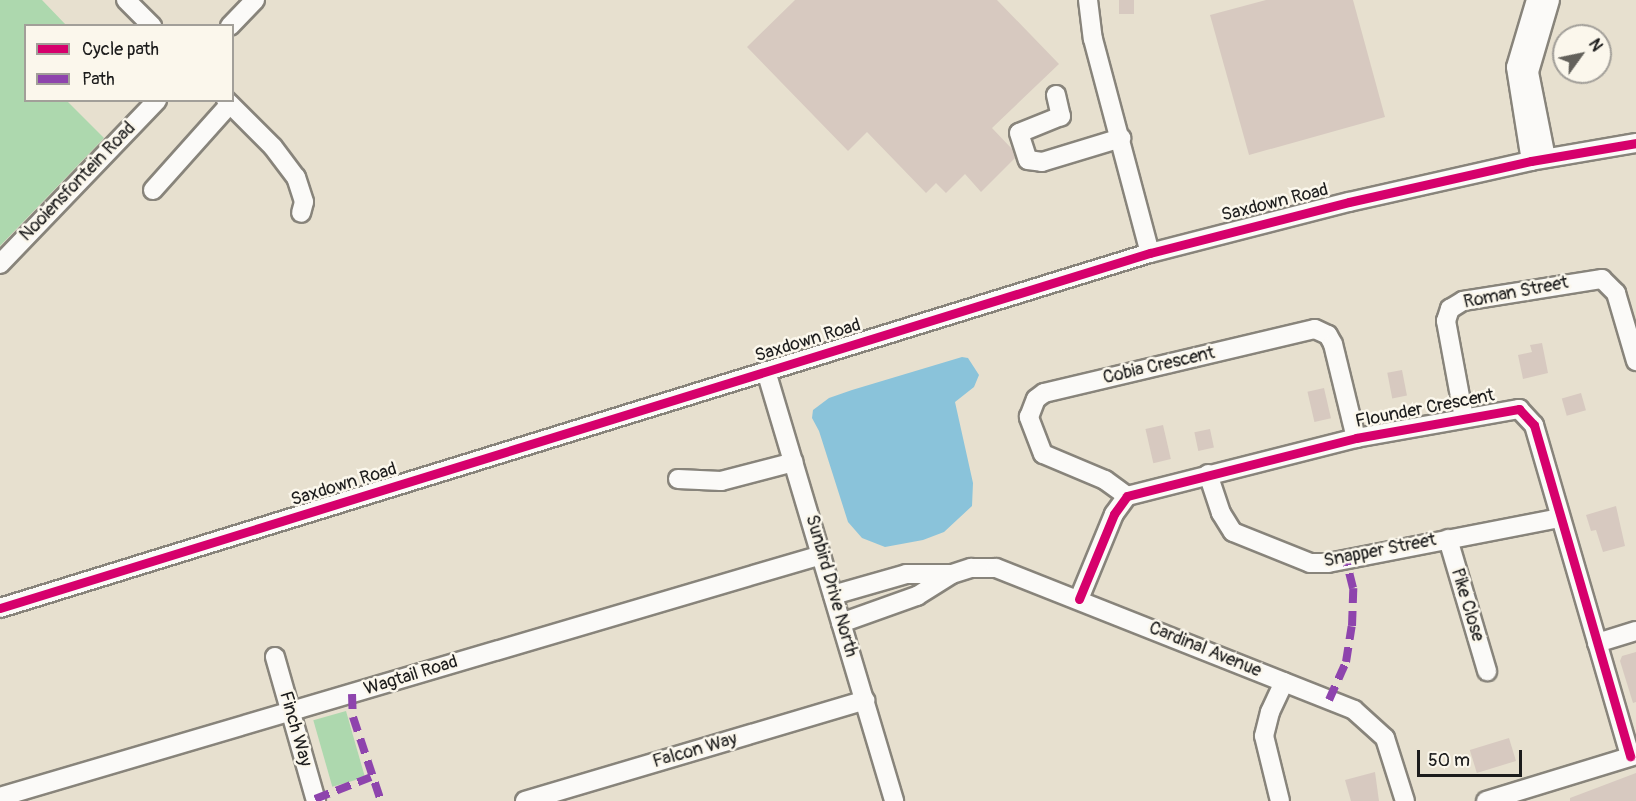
<!DOCTYPE html>
<html>
<head>
<meta charset="utf-8">
<style>
  body { margin:0 }
  #map { position:relative; width:1636px; height:801px; overflow:hidden; background:#e7e0cf; font-family:Pangolin,sans-serif }
  div>[style] { position:absolute }
  .green>* { inset:0; background:#add8ae; transform-origin:0 0 }
  .water>* { inset:0; background:#8ac3da }
  .building>* { inset:0; background:#d7c9c0; transform-origin:0 0 }
  .roads { filter:drop-shadow(2px 0 #88847b) drop-shadow(-2px 0 #88847b) drop-shadow(0 2px #88847b) drop-shadow(0 -2px #88847b) }
  .minor>* { height:18px; margin:-9px; padding:0 9px; transform-origin:9px; border-radius:9px; background:#fbfaf8 }
  .quiet>* { height:8px; margin-top:-4px; transform-origin:0; background:repeating-linear-gradient(90deg,#8e44ad 0 15px,transparent 0 23px) }
  .cycleway>* { height:9px; margin:-4.5px; padding:0 4.5px; transform-origin:4.5px; border-radius:4.5px; background:#d6006c }
  span { translate:-50% -50%; white-space:nowrap; text-align:center; line-height:1.15; -webkit-text-stroke:5px #fbf7ec; paint-order:stroke }
  .street-label { font-size:18px; color:#1c1c1c }
  .legend { position:absolute; left:24px; top:24px; width:210px; height:78px; box-sizing:border-box; background:#fbf7ec; border:2px solid #a29f99; margin:0; padding:8px 10px; list-style:none; font-size:18px; color:#1c1c1c }
  .legend li { display:flex; align-items:center; gap:12px; height:30px }
  .legend b { width:30px; border:2px solid #a29f99 }
  .north { position:absolute; left:1552px; top:24px; width:60px; height:60px; box-sizing:border-box; background:#fbf7ec; border:2px solid #a29f99; border-radius:50%; rotate:57deg; font-size:16px; font-weight:700; line-height:24px; text-align:center; color:#1c1c1c }
  .north::after { content:''; display:block; margin:auto; width:21px; height:27px; background:#63615b; clip-path:polygon(50% 0,100% 100%,50% 72%,0 100%) }
  .scale { position:absolute; left:1417px; top:750px; width:105px; height:27px; box-sizing:border-box; border:3px solid #1c1c1c; border-top:0; padding-left:8px; font-size:18px; line-height:21px; white-space:nowrap; color:#1c1c1c; -webkit-text-stroke:4px #fbf7ec; paint-order:stroke }
</style>
</head>
<body>
<div id="map">
  <div class="green">
    <i style="clip-path:polygon(0 0,42px 0,66px 25px,26px 26px,26px 100px,67px 101px,104px 138px,0 246px)"></i>
    <i style="left:346px;top:711px;width:69px;height:34px;rotate:74deg"></i>
  </div>
  <div class="water">
    <i style="clip-path:polygon(962px 357px,968px 358px,979px 375px,974px 387px,955px 402px,973px 483px,972px 506px,944px 532px,923px 540px,885px 547px,862px 538px,848px 522px,819px 431px,812px 418px,813px 410px,829px 398px,852px 390px)"></i>
  </div>
  <div class="building">
    <i style="clip-path:polygon(795px 0,997px 0,1059px 64px,992px 128px,1012px 149px,1015px 158px,981px 192px,965px 174px,946px 193px,936px 183px,926px 193px,867px 132px,848px 151px,747px 47px)"></i>
    <i style="left:1119px;top:0;width:15px;height:14px"></i>
    <i style="clip-path:polygon(1266px 0,1353px 0,1385px 117px,1249px 155px,1210px 15px)"></i>
    <i style="clip-path:polygon(1542px 343px,1548px 373px,1523px 379px,1518px 355px,1532px 352px,1530px 345px)"></i>
    <i style="left:1402px;top:370px;width:26px;height:15px;rotate:79deg"></i>
    <i style="left:1324px;top:388px;width:31px;height:17px;rotate:77deg"></i>
    <i style="left:1581px;top:393px;width:18px;height:20px;rotate:74deg"></i>
    <i style="left:1163px;top:425px;width:35px;height:18px;rotate:77deg"></i>
    <i style="left:1210px;top:429px;width:19px;height:16px;rotate:78deg"></i>
    <i style="clip-path:polygon(1616px 506px,1625px 546px,1603px 552px,1596px 530px,1591px 531px,1586px 515px)"></i>
    <i style="clip-path:polygon(1636px 652px,1636px 702px,1633px 703px,1620px 661px,1622px 656px)"></i>
    <i style="left:1509px;top:738px;width:24px;height:41px;rotate:73deg"></i>
    <i style="clip-path:polygon(1375px 772px,1379px 801px,1351px 801px,1345px 780px)"></i>
    <i style="clip-path:polygon(1636px 773px,1636px 801px,1570px 801px,1570px 798px)"></i>
  </div>
  <div class="roads">
    <div class="minor">
      <i style="left:126px;top:0;width:37px;rotate:45deg"></i>
      <i style="left:1088px;top:0;width:39px;rotate:83deg"></i>
      <i style="left:1093px;top:39px;width:221px;rotate:75.1deg"></i>
      <i style="left:230px;top:26px;width:36px;rotate:-46deg"></i>
      <i style="left:1056px;top:95px;width:22px;rotate:77deg"></i>
      <i style="left:1061px;top:116px;width:45px;rotate:158deg"></i>
      <i style="left:1019px;top:133px;width:28px;rotate:72deg"></i>
      <i style="left:1028px;top:160px;width:14px;rotate:8deg"></i>
      <i style="left:1042px;top:162px;width:83px;rotate:-16.9deg"></i>
      <i style="left:226px;top:100px;width:66px;rotate:45deg"></i>
      <i style="left:273px;top:147px;width:38px;rotate:53deg"></i>
      <i style="left:296px;top:177px;width:26px;rotate:72deg"></i>
      <i style="left:304px;top:202px;width:11px;rotate:105deg"></i>
      <i style="left:1546px;top:158px;width:88px;rotate:-101.2deg"></i>
      <i style="left:1529px;top:72px;width:75px;rotate:-73.7deg"></i>
      <i style="left:1531px;top:161px;width:95px;rotate:-99.1deg"></i>
      <i style="left:1516px;top:67px;width:70px;rotate:-73.4deg"></i>
      <i style="left:153px;top:190px;width:115px;rotate:-48.2deg"></i>
      <i style="left:0;top:264px;width:227px;rotate:-46.2deg"></i>
      <i style="left:766px;top:371px;width:449px;rotate:73.4deg"></i>
      <i style="left:1464px;top:418px;width:99px;rotate:-100.5deg"></i>
      <i style="left:1446px;top:321px;width:13px;rotate:-72deg"></i>
      <i style="left:1450px;top:309px;width:15px;rotate:-32deg"></i>
      <i style="left:1463px;top:301px;width:141px;rotate:-9deg"></i>
      <i style="left:1602px;top:279px;width:20px;rotate:45deg"></i>
      <i style="left:1616px;top:293px;width:71px;rotate:73.6deg"></i>
      <i style="left:1208px;top:474px;width:41px;rotate:71.6deg"></i>
      <i style="left:1221px;top:513px;width:22px;rotate:58deg"></i>
      <i style="left:1233px;top:532px;width:83px;rotate:21.9deg"></i>
      <i style="left:1310px;top:563px;width:18px"></i>
      <i style="left:1328px;top:563px;width:236px;rotate:-11deg"></i>
      <i style="left:678px;top:479px;width:43px;rotate:2.7deg"></i>
      <i style="left:721px;top:481px;width:75px;rotate:-14.6deg"></i>
      <i style="left:1127px;top:496px;width:27px;rotate:-144deg"></i>
      <i style="left:1105px;top:480px;width:67px;rotate:-157.2deg"></i>
      <i style="left:1043px;top:454px;width:40px;rotate:-111deg"></i>
      <i style="left:1029px;top:417px;width:19px;rotate:-69deg"></i>
      <i style="left:1036px;top:399px;width:10px;rotate:-37deg"></i>
      <i style="left:1044px;top:393px;width:278px;rotate:-13.3deg"></i>
      <i style="left:1315px;top:329px;width:14px;rotate:25deg"></i>
      <i style="left:1328px;top:335px;width:10px;rotate:61deg"></i>
      <i style="left:1333px;top:344px;width:97px;rotate:76.3deg"></i>
      <i style="left:1448px;top:539px;width:138px;rotate:73.5deg"></i>
      <i style="left:833px;top:595px;width:76px;rotate:-16deg"></i>
      <i style="left:906px;top:574px;width:44px"></i>
      <i style="left:1079px;top:599px;width:92px;rotate:-67.6deg"></i>
      <i style="left:1114px;top:514px;width:22px;rotate:-54deg"></i>
      <i style="left:1127px;top:496px;width:236px;rotate:-14.2deg"></i>
      <i style="left:1356px;top:438px;width:166px;rotate:-10.1deg"></i>
      <i style="left:1519px;top:409px;width:22px;rotate:47deg"></i>
      <i style="left:1534px;top:425px;width:345px;rotate:73.8deg"></i>
      <i style="left:0;top:608px;width:1204px;rotate:-17.16deg"></i>
      <i style="left:1150px;top:253px;width:205px;rotate:-14.4deg"></i>
      <i style="left:1349px;top:202px;width:187px;rotate:-12.7deg"></i>
      <i style="left:1531px;top:161px;width:107px;rotate:-9.7deg"></i>
      <i style="left:841px;top:623px;width:81px;rotate:-19.6deg"></i>
      <i style="left:917px;top:596px;width:41px;rotate:-32.2deg"></i>
      <i style="left:952px;top:574px;width:20px;rotate:-18deg"></i>
      <i style="left:971px;top:568px;width:25px"></i>
      <i style="left:996px;top:568px;width:385px;rotate:21.6deg"></i>
      <i style="left:1354px;top:710px;width:42px;rotate:42.1deg"></i>
      <i style="left:1385px;top:738px;width:66px;rotate:72.4deg"></i>
      <i style="left:1597px;top:643px;width:41px;rotate:-17.1deg"></i>
      <i style="left:275px;top:657px;width:150px;rotate:74.1deg"></i>
      <i style="left:0;top:797px;width:856px;rotate:-16.42deg"></i>
      <i style="left:525px;top:801px;width:355px;rotate:-16.5deg"></i>
      <i style="left:1280px;top:801px;width:67px;rotate:-103.8deg"></i>
      <i style="left:1264px;top:736px;width:25px;rotate:-76deg"></i>
      <i style="left:1270px;top:712px;width:33px;rotate:-65deg"></i>
      <i style="left:1486px;top:801px;width:157px;rotate:-17deg"></i>
    </div>
  </div>
  <div class="quiet">
    <i style="left:352px;top:694px;width:23px;rotate:88deg"></i>
    <i style="left:353px;top:717px;width:89px;rotate:71.6deg"></i>
    <i style="left:1329px;top:700px;width:42px;rotate:-65.9deg"></i>
    <i style="left:1346px;top:662px;width:36px;rotate:-81deg"></i>
    <i style="left:1352px;top:626px;width:38px;rotate:-88deg"></i>
    <i style="left:1353px;top:588px;width:29px;rotate:-104deg"></i>
    <i style="left:315px;top:799px;width:60px;rotate:-21.4deg"></i>
  </div>
  <div class="cycleway">
    <i style="left:1079px;top:599px;width:92px;rotate:-67.6deg"></i>
    <i style="left:1114px;top:514px;width:22px;rotate:-54deg"></i>
    <i style="left:1127px;top:496px;width:236px;rotate:-14.2deg"></i>
    <i style="left:1356px;top:438px;width:166px;rotate:-10.1deg"></i>
    <i style="left:1519px;top:409px;width:22px;rotate:47deg"></i>
    <i style="left:1534px;top:425px;width:345px;rotate:73.8deg"></i>
    <i style="left:0;top:608px;width:1204px;rotate:-17.16deg"></i>
    <i style="left:1150px;top:253px;width:205px;rotate:-14.4deg"></i>
    <i style="left:1349px;top:202px;width:187px;rotate:-12.7deg"></i>
    <i style="left:1531px;top:161px;width:107px;rotate:-9.7deg"></i>
  </div>
  <div class="street-label">
    <span style="left:78px;top:182px;rotate:-46deg">Nooiensfontein Road</span>
    <span style="left:1275px;top:203px;rotate:-14deg">Saxdown Road</span>
    <span style="left:1516px;top:293px;rotate:-11deg">Roman Street</span>
    <span style="left:808px;top:341px;rotate:-17deg">Saxdown Road</span>
    <span style="left:1159px;top:366px;rotate:-13deg">Cobia Crescent</span>
    <span style="left:1425px;top:409px;rotate:-11deg">Flounder Crescent</span>
    <span style="left:344px;top:485px;rotate:-17deg">Saxdown Road</span>
    <span style="left:1380px;top:551px;rotate:-11deg">Snapper Street</span>
    <span style="left:831px;top:586px;rotate:74deg">Sunbird Drive North</span>
    <span style="left:1467px;top:605px;rotate:73deg">Pike Close</span>
    <span style="left:1205px;top:650px;rotate:22deg">Cardinal Avenue</span>
    <span style="left:411px;top:676px;rotate:-17deg">Wagtail Road</span>
    <span style="left:295px;top:729px;rotate:74deg">Finch Way</span>
    <span style="left:695px;top:751px;rotate:-16deg">Falcon Way</span>
  </div>
  <ul class="legend">
  <li><b style="height:8px;background:#d6006c"></b>Cycle path</li>
  <li><b style="height:8px;background:#8e44ad"></b>Path</li>
  </ul>
  <div class="north">N</div>
  <div class="scale">50 m</div>
</div>
</body>
</html>
